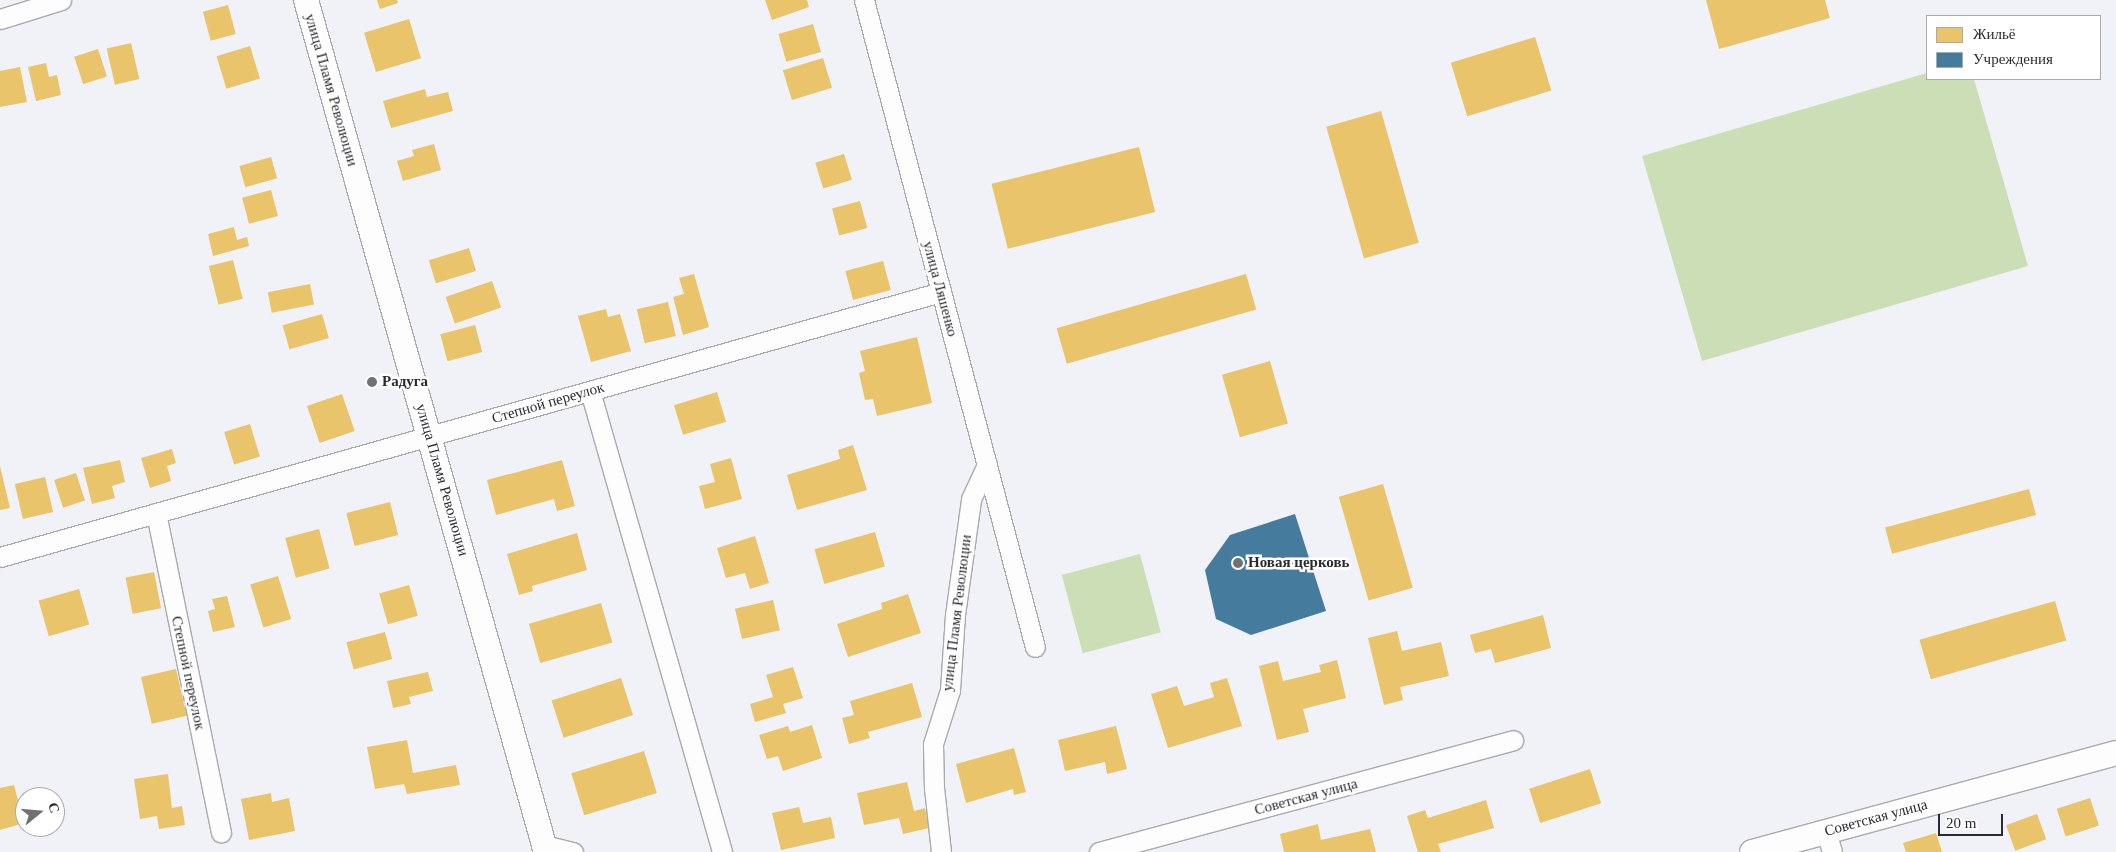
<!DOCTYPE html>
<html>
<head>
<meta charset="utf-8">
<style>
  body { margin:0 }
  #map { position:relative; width:2116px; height:852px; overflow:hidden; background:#f0f2f7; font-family:Georgia,serif }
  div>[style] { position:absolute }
  .green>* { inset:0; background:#ccdeb5; transform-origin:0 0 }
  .homes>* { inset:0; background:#e9c46a; transform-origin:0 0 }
  .public>* { inset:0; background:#457b9d }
  .roads { filter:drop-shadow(1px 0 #a9aaae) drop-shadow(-1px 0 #a9aaae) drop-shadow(0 1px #a9aaae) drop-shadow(0 -1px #a9aaae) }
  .minor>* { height:19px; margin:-9.5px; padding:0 9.5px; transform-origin:9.5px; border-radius:9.5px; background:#fdfdfe }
  .tertiary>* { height:24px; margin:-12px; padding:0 12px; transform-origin:12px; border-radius:12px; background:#fdfdfe }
  .dots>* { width:14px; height:14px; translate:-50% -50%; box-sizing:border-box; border:2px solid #fff; border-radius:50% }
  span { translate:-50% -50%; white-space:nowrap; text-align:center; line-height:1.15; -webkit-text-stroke:5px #fff; paint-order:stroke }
  .street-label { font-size:15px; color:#2a2b2e }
  .poi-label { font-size:15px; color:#2a2b2e; font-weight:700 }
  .left { translate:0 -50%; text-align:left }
  .legend { position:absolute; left:1926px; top:15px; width:175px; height:65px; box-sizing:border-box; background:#fff; border:1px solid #aaaaab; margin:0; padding:6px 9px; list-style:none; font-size:15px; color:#2a2b2e }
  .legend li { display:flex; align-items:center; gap:10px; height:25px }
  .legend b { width:25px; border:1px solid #aaaaab }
  .north { position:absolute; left:15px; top:787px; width:50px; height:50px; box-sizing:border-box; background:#fff; border:1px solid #aaaaab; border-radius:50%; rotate:73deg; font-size:14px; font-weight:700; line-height:20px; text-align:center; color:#2a2b2e }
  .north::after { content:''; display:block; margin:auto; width:18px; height:22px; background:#6f7174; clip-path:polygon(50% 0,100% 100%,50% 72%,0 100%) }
  .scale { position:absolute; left:1938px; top:814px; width:65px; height:22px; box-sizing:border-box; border:2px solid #2a2b2e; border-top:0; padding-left:6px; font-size:15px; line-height:18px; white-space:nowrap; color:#2a2b2e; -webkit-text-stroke:4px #fff; paint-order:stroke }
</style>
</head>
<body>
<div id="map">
  <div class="green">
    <i style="clip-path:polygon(1927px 73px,1927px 79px,1974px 79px,2028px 266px,1702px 361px,1642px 156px)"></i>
    <i style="left:1140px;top:554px;width:81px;height:81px;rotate:75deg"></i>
  </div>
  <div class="homes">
    <i style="clip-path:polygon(377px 0,397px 0,398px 3px,380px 9px)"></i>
    <i style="clip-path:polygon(765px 0,807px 0,809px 7px,772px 20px)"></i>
    <i style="clip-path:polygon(1706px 0,1825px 0,1830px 18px,1719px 49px)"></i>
    <i style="left:228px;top:5px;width:30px;height:26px;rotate:75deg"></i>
    <i style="left:409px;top:19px;width:41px;height:47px;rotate:73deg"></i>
    <i style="left:813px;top:24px;width:29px;height:36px;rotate:74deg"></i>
    <i style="left:1535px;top:37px;width:56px;height:88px;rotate:73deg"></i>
    <i style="left:131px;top:43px;width:37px;height:25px;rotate:77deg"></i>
    <i style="left:250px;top:46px;width:34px;height:35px;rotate:73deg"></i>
    <i style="left:98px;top:49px;width:29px;height:25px;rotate:72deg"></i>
    <i style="left:823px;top:58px;width:31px;height:42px;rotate:73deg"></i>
    <i style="clip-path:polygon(46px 63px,49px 77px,57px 75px,61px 95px,36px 101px,28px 67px)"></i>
    <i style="clip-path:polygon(20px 67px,27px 102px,0 107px,0 71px)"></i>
    <i style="clip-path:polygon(425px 89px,427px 97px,448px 92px,453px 111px,391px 128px,383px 101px)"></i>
    <i style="left:1381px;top:111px;width:137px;height:57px;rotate:74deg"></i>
    <i style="clip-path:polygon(434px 144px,441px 170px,403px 181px,397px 161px,414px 156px,412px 150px)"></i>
    <i style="left:1139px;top:147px;width:67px;height:152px;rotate:76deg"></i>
    <i style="left:844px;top:154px;width:27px;height:30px;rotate:73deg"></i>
    <i style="left:271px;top:157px;width:22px;height:33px;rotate:74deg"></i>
    <i style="left:271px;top:190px;width:27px;height:30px;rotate:75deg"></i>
    <i style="left:860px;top:201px;width:28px;height:29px;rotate:75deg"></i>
    <i style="clip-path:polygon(234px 227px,237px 240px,247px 237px,249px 246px,213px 256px,208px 234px)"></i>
    <i style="left:469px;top:248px;width:24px;height:42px;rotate:73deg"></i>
    <i style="left:233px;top:260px;width:40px;height:25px;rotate:76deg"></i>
    <i style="left:883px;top:261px;width:30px;height:39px;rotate:75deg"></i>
    <i style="clip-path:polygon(694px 274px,709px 327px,683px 335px,673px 297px,684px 294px,679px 278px)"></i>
    <i style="left:1246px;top:274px;width:37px;height:197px;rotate:74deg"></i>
    <i style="left:492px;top:281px;width:28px;height:49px;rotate:71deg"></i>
    <i style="left:310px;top:284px;width:21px;height:43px;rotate:79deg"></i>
    <i style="left:668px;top:302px;width:35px;height:32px;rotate:77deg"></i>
    <i style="clip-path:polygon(606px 309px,608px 317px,620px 314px,631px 351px,591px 362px,578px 316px)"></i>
    <i style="left:322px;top:314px;width:25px;height:41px;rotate:74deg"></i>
    <i style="left:475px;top:325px;width:28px;height:36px;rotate:75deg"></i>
    <i style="clip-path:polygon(917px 337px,932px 403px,877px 416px,873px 399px,865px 400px,859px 373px,865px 371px,860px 351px)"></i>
    <i style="left:1270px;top:361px;width:65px;height:50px;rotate:74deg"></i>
    <i style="left:717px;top:392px;width:31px;height:45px;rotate:73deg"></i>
    <i style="left:342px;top:394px;width:39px;height:37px;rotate:71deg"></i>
    <i style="left:250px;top:424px;width:34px;height:27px;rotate:73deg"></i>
    <i style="clip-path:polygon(853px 445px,867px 490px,797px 510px,787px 475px,840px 459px,838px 450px)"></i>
    <i style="clip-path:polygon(172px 449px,176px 463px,167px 466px,171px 481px,150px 488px,141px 458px)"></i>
    <i style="clip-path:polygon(731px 458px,742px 499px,705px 509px,699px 486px,715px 482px,710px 464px)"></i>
    <i style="clip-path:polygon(120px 460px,125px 482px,112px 486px,115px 498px,92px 504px,83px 468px)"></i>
    <i style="clip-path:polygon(562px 460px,575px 506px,557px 511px,554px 499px,496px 515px,487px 480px)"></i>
    <i style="clip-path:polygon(0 466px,10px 508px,0 510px)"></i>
    <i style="left:76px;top:473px;width:29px;height:23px;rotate:72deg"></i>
    <i style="left:45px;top:477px;width:36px;height:31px;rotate:77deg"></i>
    <i style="left:1383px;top:484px;width:108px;height:46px;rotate:74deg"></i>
    <i style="left:2029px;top:489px;width:27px;height:149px;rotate:75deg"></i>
    <i style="left:390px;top:502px;width:34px;height:45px;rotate:76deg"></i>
    <i style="left:319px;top:529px;width:41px;height:35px;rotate:75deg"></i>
    <i style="left:875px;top:532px;width:36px;height:63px;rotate:74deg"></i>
    <i style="clip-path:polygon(577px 533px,587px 570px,532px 586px,533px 591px,519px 595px,507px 554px)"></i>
    <i style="clip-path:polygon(755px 536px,769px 583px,750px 589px,745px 573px,726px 578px,717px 548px)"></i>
    <i style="left:154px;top:572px;width:37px;height:29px;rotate:79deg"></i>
    <i style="left:278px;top:576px;width:45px;height:29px;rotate:73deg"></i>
    <i style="left:409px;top:585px;width:32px;height:31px;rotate:74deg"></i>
    <i style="left:79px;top:589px;width:37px;height:42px;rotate:74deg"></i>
    <i style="clip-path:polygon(908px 594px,921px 633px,848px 657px,837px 624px,882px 609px,881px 603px)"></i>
    <i style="clip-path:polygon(227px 596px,235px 627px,213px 632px,208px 611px,215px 609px,212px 599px)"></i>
    <i style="left:773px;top:600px;width:31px;height:39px;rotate:77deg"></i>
    <i style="left:2055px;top:601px;width:41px;height:141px;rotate:74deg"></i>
    <i style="left:601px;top:603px;width:41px;height:75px;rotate:74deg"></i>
    <i style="clip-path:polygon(1543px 615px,1551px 648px,1495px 663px,1491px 649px,1475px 653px,1470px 635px)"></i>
    <i style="clip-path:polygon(1397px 631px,1402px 651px,1441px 642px,1449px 676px,1400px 687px,1403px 700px,1384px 705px,1368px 638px)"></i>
    <i style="left:385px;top:632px;width:28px;height:40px;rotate:75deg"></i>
    <i style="clip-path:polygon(1337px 660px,1346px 698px,1303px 709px,1309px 732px,1277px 740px,1259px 666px,1278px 661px,1283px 681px,1321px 672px,1319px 665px)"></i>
    <i style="clip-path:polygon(793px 667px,803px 698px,783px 704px,786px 713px,755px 722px,750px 704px,773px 697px,766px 675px)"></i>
    <i style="left:176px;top:669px;width:48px;height:36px;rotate:77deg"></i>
    <i style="clip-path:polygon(428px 672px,433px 691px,409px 697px,411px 704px,393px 708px,387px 681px)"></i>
    <i style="left:621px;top:678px;width:39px;height:73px;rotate:72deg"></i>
    <i style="clip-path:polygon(1227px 678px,1242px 726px,1168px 748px,1151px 694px,1177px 686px,1184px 706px,1214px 697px,1210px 683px)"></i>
    <i style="clip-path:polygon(912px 683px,922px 717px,868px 732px,870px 738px,849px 744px,842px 718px,854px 715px,850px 701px)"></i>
    <i style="clip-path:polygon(812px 725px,822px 758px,783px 771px,778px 756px,767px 759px,759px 735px,788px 726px,790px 732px)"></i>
    <i style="clip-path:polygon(1116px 726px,1127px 769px,1107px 774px,1105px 762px,1065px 771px,1058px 740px)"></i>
    <i style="clip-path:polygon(407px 740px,413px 773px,456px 765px,460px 785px,407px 794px,404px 784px,375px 789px,367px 747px)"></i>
    <i style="clip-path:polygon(1014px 748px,1026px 792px,1014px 795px,1013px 789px,966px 803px,956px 764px)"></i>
    <i style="left:644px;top:751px;width:44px;height:76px;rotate:73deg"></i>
    <i style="left:1590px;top:769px;width:36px;height:64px;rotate:72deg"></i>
    <i style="clip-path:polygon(168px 774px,172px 808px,182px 806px,185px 825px,159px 829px,157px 816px,140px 819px,134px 779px)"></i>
    <i style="clip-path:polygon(907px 782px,914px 811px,925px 808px,929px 828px,903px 834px,899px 818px,864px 825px,857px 793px)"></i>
    <i style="clip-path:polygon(14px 785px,24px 823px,0 830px,0 788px)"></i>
    <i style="clip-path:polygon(271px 793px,272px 802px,289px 798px,295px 831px,249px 840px,241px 799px)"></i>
    <i style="left:2090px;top:798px;width:29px;height:35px;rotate:72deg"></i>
    <i style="clip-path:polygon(1486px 800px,1494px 828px,1438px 844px,1441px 852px,1418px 852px,1407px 816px,1425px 810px,1428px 818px)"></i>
    <i style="clip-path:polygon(799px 807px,803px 823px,831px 817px,835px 838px,781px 850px,772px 813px)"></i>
    <i style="left:2037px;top:814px;width:27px;height:33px;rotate:70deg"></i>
    <i style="clip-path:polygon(1318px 824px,1321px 840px,1370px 829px,1376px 852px,1284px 852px,1280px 834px)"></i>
    <i style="clip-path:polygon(1936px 833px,1942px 852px,1906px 852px,1903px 843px)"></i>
  </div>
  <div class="public">
    <i style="clip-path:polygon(1295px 514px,1326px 611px,1251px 635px,1216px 619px,1205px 570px,1230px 535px)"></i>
  </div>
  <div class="roads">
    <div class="minor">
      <i style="left:864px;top:0;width:669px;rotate:75.2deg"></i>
      <i style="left:0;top:19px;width:64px;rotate:-17.3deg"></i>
      <i style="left:590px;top:391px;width:480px;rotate:74deg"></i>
      <i style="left:156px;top:513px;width:326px;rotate:78.5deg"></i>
      <i style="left:0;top:557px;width:978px;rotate:-15.73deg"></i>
      <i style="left:1826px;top:832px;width:21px;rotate:73deg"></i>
      <i style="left:544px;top:845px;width:30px;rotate:14deg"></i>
      <i style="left:941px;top:852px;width:64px;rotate:-96.2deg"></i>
      <i style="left:934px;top:788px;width:44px;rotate:-91.3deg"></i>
      <i style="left:933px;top:744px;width:57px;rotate:-72.5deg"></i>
      <i style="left:950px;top:690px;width:75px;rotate:-86.2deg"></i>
      <i style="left:955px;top:615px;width:117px;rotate:-82.1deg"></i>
      <i style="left:971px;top:499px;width:38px;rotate:-65deg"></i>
      <i style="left:1099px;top:852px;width:429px;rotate:-15.1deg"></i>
    </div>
    <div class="tertiary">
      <i style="left:306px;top:0;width:885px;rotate:74.27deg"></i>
      <i style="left:1752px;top:852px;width:377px;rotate:-15.2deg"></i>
    </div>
  </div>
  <div class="dots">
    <i style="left:372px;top:382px;background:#6f7174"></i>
    <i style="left:1238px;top:563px;background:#6f7174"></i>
  </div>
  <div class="street-label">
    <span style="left:331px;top:90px;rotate:74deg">улица Пламя Революции</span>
    <span style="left:940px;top:289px;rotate:75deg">улица Ляшенко</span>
    <span style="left:548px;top:403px;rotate:-16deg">Степной переулок</span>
    <span style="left:442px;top:480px;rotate:74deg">улица Пламя Революции</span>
    <span style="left:957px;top:613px;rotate:-83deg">улица Пламя Революции</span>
    <span style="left:188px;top:673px;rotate:78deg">Степной переулок</span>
    <span style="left:1306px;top:797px;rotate:-15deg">Советская улица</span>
    <span style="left:1876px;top:818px;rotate:-15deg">Советская улица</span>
  </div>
  <div class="poi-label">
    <span class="left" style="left:382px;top:382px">Радуга</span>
    <span class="left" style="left:1248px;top:563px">Новая церковь</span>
  </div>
  <ul class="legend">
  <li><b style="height:14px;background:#e9c46a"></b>Жильё</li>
  <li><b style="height:14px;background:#457b9d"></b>Учреждения</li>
  </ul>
  <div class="north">С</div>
  <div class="scale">20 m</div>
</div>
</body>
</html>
